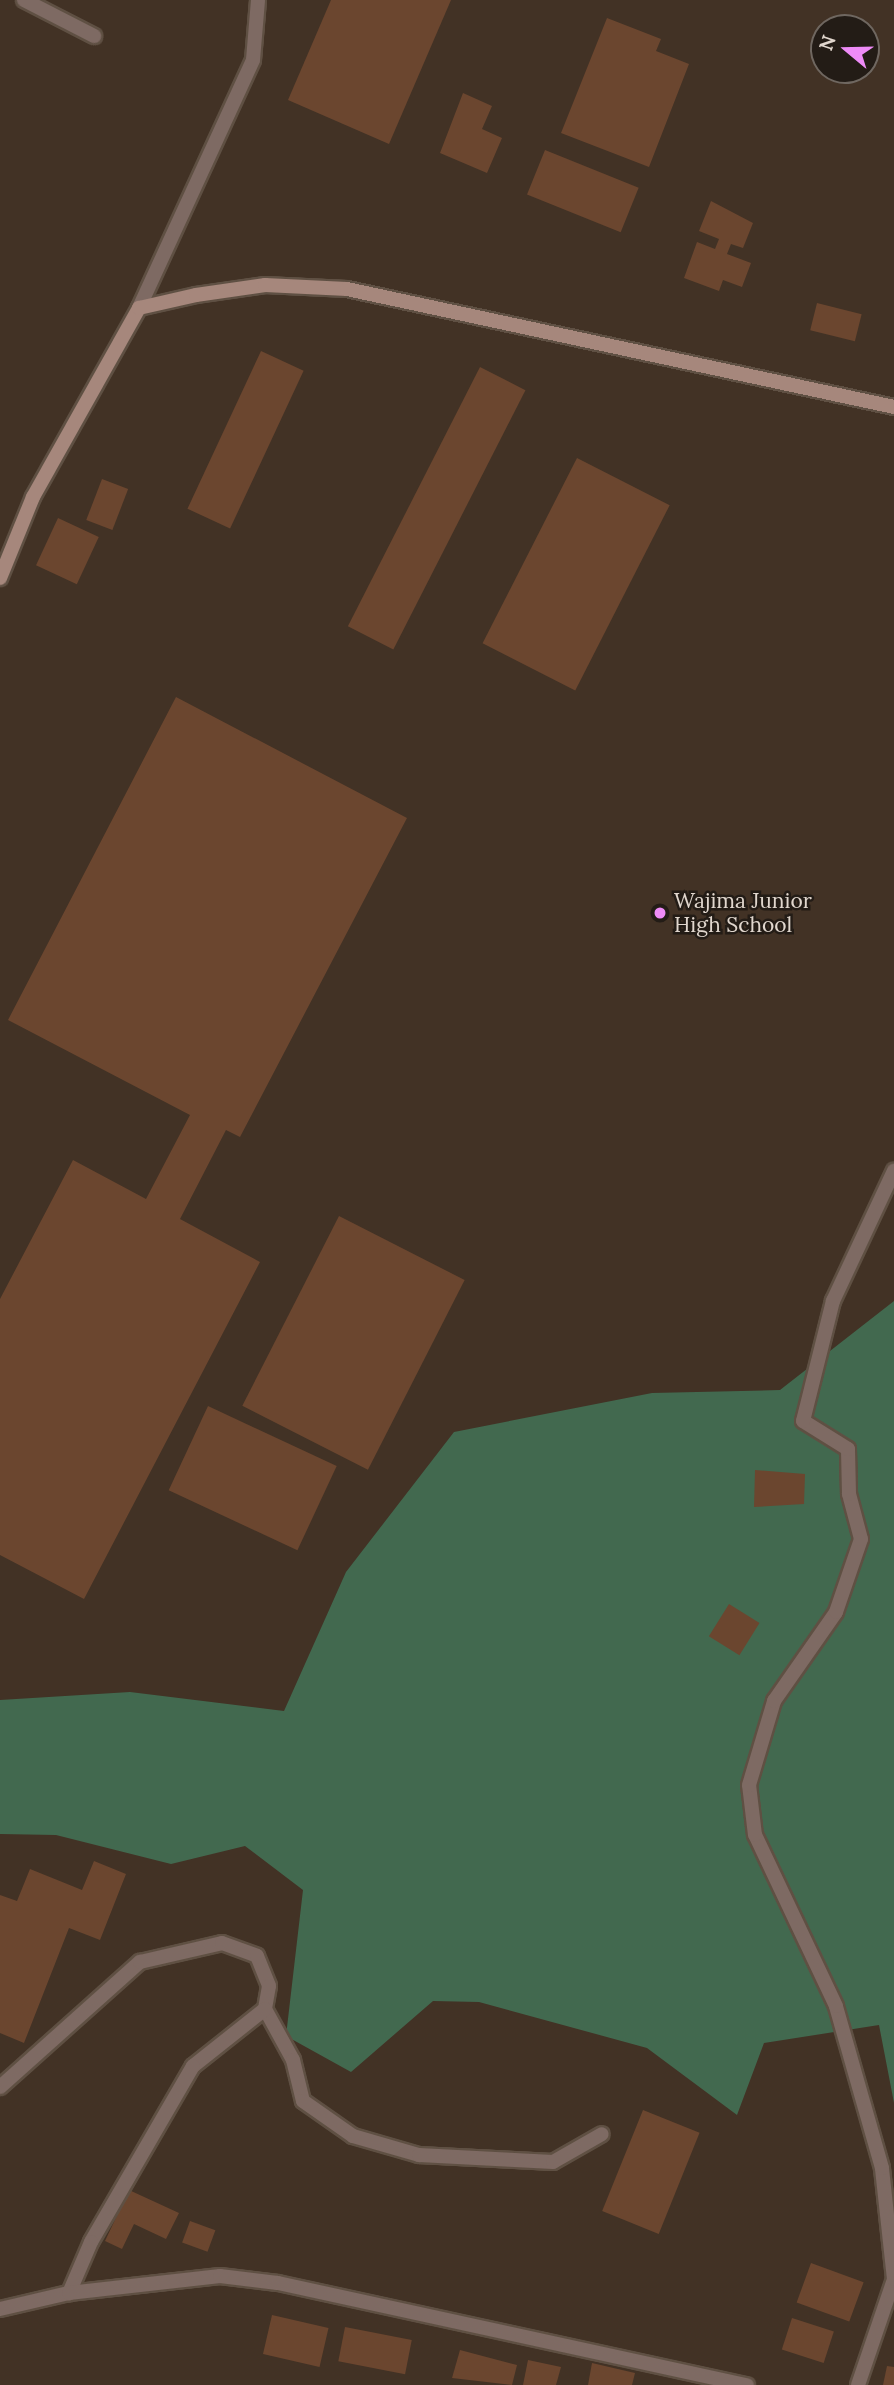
<!DOCTYPE html>
<html>
<head>
<meta charset="utf-8">
<style>
  body { margin:0 }
  #map { position:relative; width:894px; height:2385px; overflow:hidden; background:#423225; font-family:Lora,serif }
  div>[style] { position:absolute }
  .forest>* { inset:0; background:#42694f }
  .building>* { inset:0; background:#6b462f; transform-origin:0 0 }
  .roads { filter:drop-shadow(2px 0 #5f5043) drop-shadow(-2px 0 #5f5043) drop-shadow(0 2px #5f5043) drop-shadow(0 -2px #5f5043) }
  .lane>* { height:14px; margin:-7px; padding:0 7px; transform-origin:7px; border-radius:7px; background:#7e6a63 }
  .street>* { height:14px; margin:-7px; padding:0 7px; transform-origin:7px; border-radius:7px; background:#7e6a63 }
  .secondary>* { height:14px; margin:-7px; padding:0 7px; transform-origin:7px; border-radius:7px; background:#a6877c }
  .dots>* { width:19px; height:19px; translate:-50% -50%; box-sizing:border-box; border:4px solid #231c16; border-radius:50% }
  span { translate:-50% -50%; white-space:nowrap; text-align:center; line-height:1.15; -webkit-text-stroke:5px #231c16; paint-order:stroke }
  .poi-label { font-size:21px; color:#e1d7ce }
  .left { translate:0 -50%; text-align:left }
  .north { position:absolute; left:810px; top:14px; width:70px; height:70px; box-sizing:border-box; background:#231c16; border:2px solid #6f6760; border-radius:50%; rotate:289deg; font-size:19px; font-weight:700; line-height:28px; text-align:center; color:#e1d7ce }
  .north::after { content:''; display:block; margin:auto; width:24px; height:32px; background:#ee8bf7; clip-path:polygon(50% 0,100% 100%,50% 72%,0 100%) }
</style>
</head>
<body>
<div id="map">
  <div class="forest">
    <i style="clip-path:polygon(894px 1301px,894px 2103px,879px 2025px,764px 2043px,737px 2115px,647px 2048px,479px 2002px,433px 2001px,351px 2072px,286px 2036px,303px 1890px,245px 1846px,171px 1864px,56px 1835px,0 1834px,0 1700px,130px 1692px,284px 1711px,346px 1572px,454px 1432px,652px 1393px,780px 1390px)"></i>
  </div>
  <div class="building">
    <i style="clip-path:polygon(331px 0,451px 0,389px 144px,288px 100px)"></i>
    <i style="clip-path:polygon(607px 18px,661px 39px,656px 51px,689px 64px,649px 167px,561px 133px)"></i>
    <i style="clip-path:polygon(463px 93px,492px 106px,482px 129px,502px 138px,487px 173px,440px 153px)"></i>
    <i style="left:545px;top:150px;width:101px;height:48px;rotate:22deg"></i>
    <i style="clip-path:polygon(711px 201px,753px 223px,743px 248px,731px 244px,727px 254px,751px 263px,742px 287px,723px 280px,719px 291px,684px 278px,697px 242px,715px 249px,719px 239px,699px 231px)"></i>
    <i style="left:817px;top:303px;width:46px;height:28px;rotate:14deg"></i>
    <i style="left:261px;top:351px;width:47px;height:174px;rotate:25deg"></i>
    <i style="left:480px;top:367px;width:51px;height:291px;rotate:27deg"></i>
    <i style="left:577px;top:458px;width:104px;height:208px;rotate:27deg"></i>
    <i style="left:102px;top:479px;width:28px;height:44px;rotate:21deg"></i>
    <i style="left:58px;top:518px;width:45px;height:52px;rotate:25deg"></i>
    <i style="clip-path:polygon(176px 697px,407px 818px,240px 1137px,226px 1130px,180px 1219px,260px 1262px,84px 1599px,0 1555px,0 1299px,73px 1160px,146px 1199px,190px 1115px,8px 1020px)"></i>
    <i style="left:339px;top:1216px;width:141px;height:213px;rotate:27deg"></i>
    <i style="left:208px;top:1406px;width:142px;height:93px;rotate:25deg"></i>
    <i style="clip-path:polygon(755px 1470px,805px 1474px,804px 1504px,754px 1507px)"></i>
    <i style="left:729px;top:1604px;width:36px;height:38px;rotate:32deg"></i>
    <i style="clip-path:polygon(94px 1861px,126px 1874px,100px 1940px,69px 1928px,24px 2043px,0 2033px,0 1895px,17px 1901px,30px 1869px,82px 1890px)"></i>
    <i style="left:643px;top:2110px;width:61px;height:109px;rotate:22deg"></i>
    <i style="clip-path:polygon(129px 2190px,179px 2213px,166px 2239px,134px 2224px,122px 2249px,105px 2241px)"></i>
    <i style="left:190px;top:2221px;width:27px;height:23px;rotate:20deg"></i>
    <i style="left:811px;top:2263px;width:56px;height:42px;rotate:20deg"></i>
    <i style="left:272px;top:2315px;width:58px;height:40px;rotate:13deg"></i>
    <i style="left:792px;top:2318px;width:44px;height:33px;rotate:18deg"></i>
    <i style="left:345px;top:2327px;width:68px;height:35px;rotate:11deg"></i>
    <i style="clip-path:polygon(460px 2350px,517px 2365px,512px 2385px,452px 2378px)"></i>
    <i style="clip-path:polygon(528px 2360px,561px 2367px,556px 2385px,523px 2385px)"></i>
    <i style="clip-path:polygon(592px 2363px,635px 2373px,632px 2385px,588px 2385px)"></i>
    <i style="clip-path:polygon(887px 2366px,894px 2367px,894px 2385px,883px 2385px)"></i>
  </div>
  <div class="roads">
    <div class="lane">
      <i style="left:265px;top:2009px;width:58px;rotate:61.2deg"></i>
      <i style="left:293px;top:2060px;width:42px;rotate:76.3deg"></i>
      <i style="left:303px;top:2101px;width:61px;rotate:35deg"></i>
      <i style="left:353px;top:2136px;width:69px;rotate:16.1deg"></i>
      <i style="left:419px;top:2155px;width:134px;rotate:3deg"></i>
      <i style="left:553px;top:2162px;width:56px;rotate:-29.7deg"></i>
      <i style="left:0;top:2087px;width:188px;rotate:-41.8deg"></i>
      <i style="left:140px;top:1962px;width:84px;rotate:-13deg"></i>
      <i style="left:222px;top:1943px;width:37px;rotate:20deg"></i>
      <i style="left:257px;top:1956px;width:32px;rotate:68deg"></i>
      <i style="left:269px;top:1986px;width:23px;rotate:100deg"></i>
      <i style="left:265px;top:2009px;width:92px;rotate:141.6deg"></i>
      <i style="left:193px;top:2066px;width:203px;rotate:120.1deg"></i>
      <i style="left:91px;top:2242px;width:56px;rotate:113.3deg"></i>
    </div>
    <div class="street">
      <i style="left:24px;top:0;width:79px;rotate:27.2deg"></i>
      <i style="left:139px;top:308px;width:273px;rotate:-65.3deg"></i>
      <i style="left:253px;top:60px;width:60px;rotate:-85.2deg"></i>
      <i style="left:0;top:2309px;width:71px;rotate:-13.1deg"></i>
      <i style="left:69px;top:2293px;width:152px;rotate:-6.4deg"></i>
      <i style="left:220px;top:2276px;width:58px;rotate:6.9deg"></i>
      <i style="left:278px;top:2283px;width:480px;rotate:12.3deg"></i>
      <i style="left:858px;top:2385px;width:112px;rotate:-71.2deg"></i>
      <i style="left:894px;top:2279px;width:112px;rotate:-96.2deg"></i>
      <i style="left:882px;top:2168px;width:168px;rotate:-105.9deg"></i>
      <i style="left:836px;top:2006px;width:189px;rotate:-115.3deg"></i>
      <i style="left:755px;top:1835px;width:50px;rotate:-96.8deg"></i>
      <i style="left:749px;top:1785px;width:88px;rotate:-73.4deg"></i>
      <i style="left:774px;top:1701px;width:108px;rotate:-55.1deg"></i>
      <i style="left:836px;top:1612px;width:77px;rotate:-71.1deg"></i>
      <i style="left:861px;top:1539px;width:47px;rotate:-104.9deg"></i>
      <i style="left:849px;top:1494px;width:45px;rotate:-91.3deg"></i>
      <i style="left:848px;top:1449px;width:53px;rotate:-148.1deg"></i>
      <i style="left:803px;top:1421px;width:124px;rotate:-76deg"></i>
      <i style="left:833px;top:1301px;width:144px;rotate:-64.9deg"></i>
    </div>
    <div class="secondary">
      <i style="left:0;top:578px;width:87px;rotate:-67.8deg"></i>
      <i style="left:33px;top:497px;width:217px;rotate:-60.7deg"></i>
      <i style="left:139px;top:308px;width:58px;rotate:-12.8deg"></i>
      <i style="left:196px;top:295px;width:70px;rotate:-8.2deg"></i>
      <i style="left:265px;top:285px;width:82px;rotate:2.8deg"></i>
      <i style="left:347px;top:289px;width:560px;rotate:12.17deg"></i>
    </div>
  </div>
  <div class="dots">
    <i style="left:660px;top:913px;background:#ee8bf7"></i>
  </div>
  <div class="poi-label">
    <span class="left" style="left:674px;top:913px">Wajima Junior<br>High School</span>
  </div>
  <div class="north">N</div>
</div>
</body>
</html>
